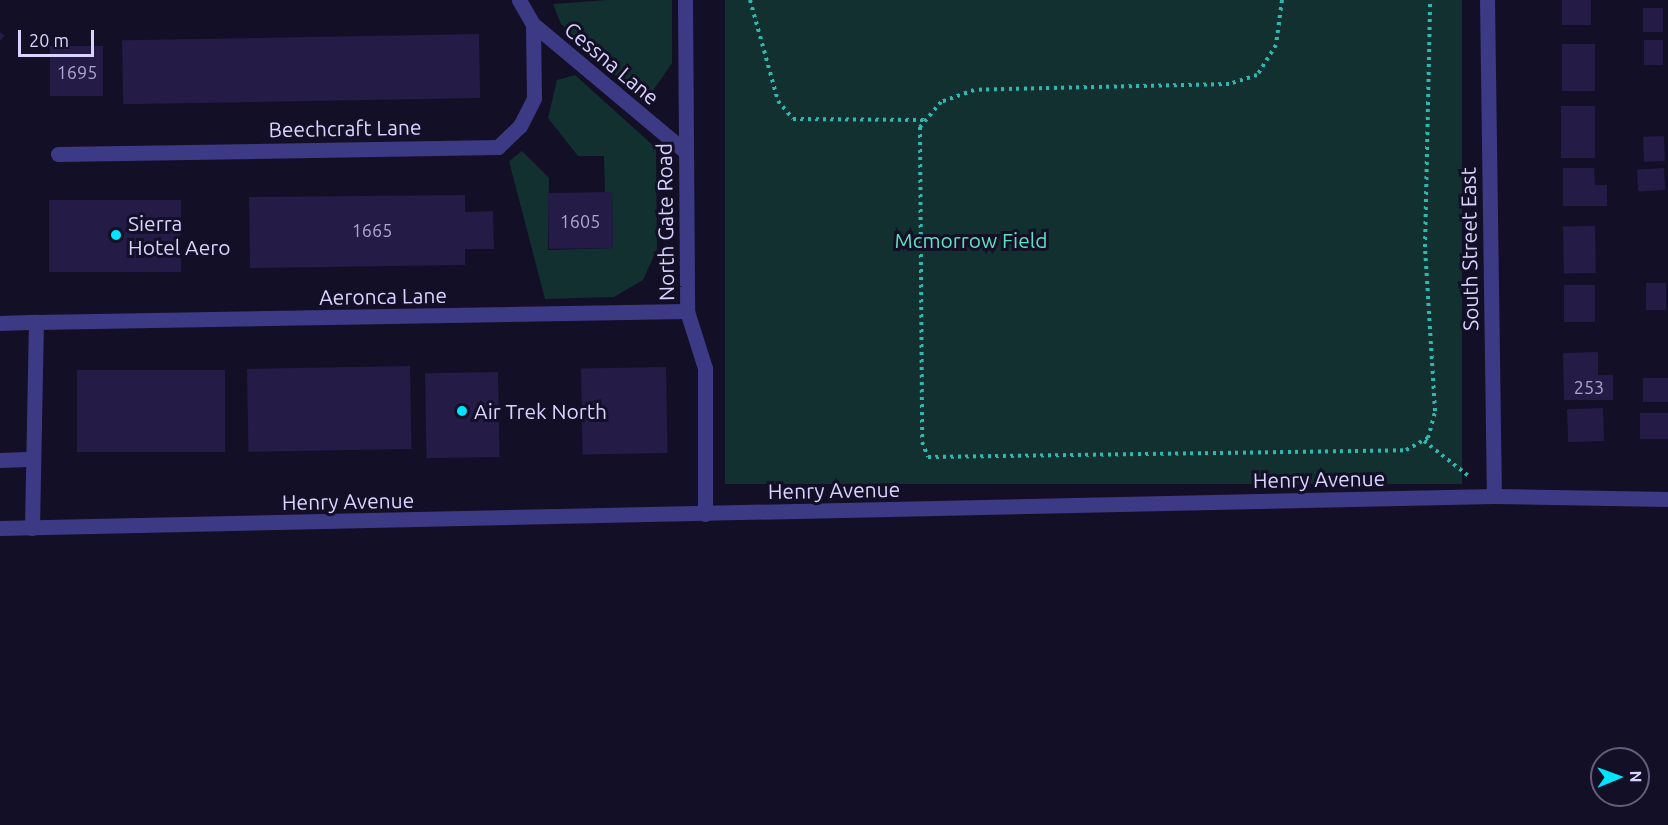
<!DOCTYPE html>
<html>
<head>
<meta charset="utf-8">
<style>
  body { margin:0 }
  #map { position:relative; width:1668px; height:825px; overflow:hidden; background:#130f26; font-family:Ubuntu,sans-serif }
  div>[style] { position:absolute }
  .green>* { inset:0; background:#12302f; transform-origin:0 0 }
  .building>* { inset:0; background:#241b47; transform-origin:0 0 }
  .path>* { height:4px; margin-top:-2px; transform-origin:0; background:repeating-linear-gradient(90deg,#2fb8b0 0 3px,transparent 0 7.5px) }
  .minor>* { height:15px; margin:-7.5px; padding:0 7.5px; transform-origin:7.5px; border-radius:7.5px; background:#3d3a85 }
  .dots>* { width:16px; height:16px; translate:-50% -50%; box-sizing:border-box; border:3px solid #130f26; border-radius:50% }
  span { translate:-50% -50%; white-space:nowrap; text-align:center; line-height:1.15; -webkit-text-stroke:6px #130f26; paint-order:stroke }
  .number-label { font-size:18px; color:#aca6d1 }
  .number-label span { -webkit-text-stroke-width:0 }
  .street-label { font-size:21px; color:#d9d4ff }
  .poi-label { font-size:21px; color:#d9d4ff }
  .left { translate:0 -50%; text-align:left }
  .park-label { font-size:21px; color:#5fe0c0 }
  .north { position:absolute; left:1590px; top:747px; width:60px; height:60px; box-sizing:border-box; background:#130f26; border:2px solid #625e7d; border-radius:50%; rotate:89deg; font-size:16px; font-weight:700; line-height:24px; text-align:center; color:#d9d4ff }
  .north::after { content:''; display:block; margin:auto; width:21px; height:27px; background:#00e5ff; clip-path:polygon(50% 0,100% 100%,50% 72%,0 100%) }
  .scale { position:absolute; left:18px; top:30px; width:76px; height:27px; box-sizing:border-box; border:3px solid #d9d4ff; border-top:0; padding-left:8px; font-size:18px; line-height:21px; white-space:nowrap; color:#d9d4ff; -webkit-text-stroke:4px #130f26; paint-order:stroke }
</style>
</head>
<body>
<div id="map">
  <div class="green">
    <i style="clip-path:polygon(607px 0,672px 0,672px 63px,650px 95px,630px 89px,561px 24px,553px 4px)"></i>
    <i style="left:725px;top:0;width:737px;height:484px"></i>
    <i style="clip-path:polygon(575px 75px,656px 148px,657px 249px,643px 280px,614px 297px,545px 299px,509px 161px,522px 151px,549px 178px,548px 250px,613px 248px,612px 192px,605px 192px,604px 156px,578px 156px,548px 118px,557px 80px)"></i>
  </div>
  <div class="building">
    <i style="left:1562px;top:0;width:29px;height:25px"></i>
    <i style="left:1643px;top:8px;width:20px;height:24px"></i>
    <i style="left:0;top:32px;width:6px;height:112px;rotate:39deg"></i>
    <i style="left:479px;top:34px;width:64px;height:357px;rotate:89deg"></i>
    <i style="left:1663px;top:40px;width:25px;height:19px;rotate:90deg"></i>
    <i style="left:1595px;top:44px;width:47px;height:33px;rotate:90deg"></i>
    <i style="left:103px;top:46px;width:50px;height:53px;rotate:90deg"></i>
    <i style="left:1595px;top:106px;width:52px;height:34px;rotate:90deg"></i>
    <i style="left:1664px;top:136px;width:25px;height:21px;rotate:88deg"></i>
    <i style="clip-path:polygon(1563px 168px,1594px 168px,1595px 185px,1607px 185px,1607px 206px,1563px 206px)"></i>
    <i style="left:1664px;top:168px;width:22px;height:27px;rotate:87deg"></i>
    <i style="left:612px;top:192px;width:56px;height:64px;rotate:89deg"></i>
    <i style="clip-path:polygon(465px 195px,465px 212px,493px 211px,494px 249px,465px 249px,465px 265px,250px 268px,249px 197px)"></i>
    <i style="left:49px;top:200px;width:132px;height:72px"></i>
    <i style="left:1595px;top:226px;width:47px;height:32px;rotate:89deg"></i>
    <i style="left:1646px;top:283px;width:20px;height:27px"></i>
    <i style="left:1564px;top:285px;width:31px;height:37px"></i>
    <i style="clip-path:polygon(1598px 352px,1598px 375px,1613px 375px,1613px 400px,1564px 400px,1563px 353px)"></i>
    <i style="left:410px;top:366px;width:83px;height:163px;rotate:89deg"></i>
    <i style="left:666px;top:367px;width:86px;height:85px;rotate:89deg"></i>
    <i style="left:225px;top:370px;width:82px;height:148px;rotate:90deg"></i>
    <i style="left:498px;top:372px;width:85px;height:73px;rotate:89deg"></i>
    <i style="left:1668px;top:378px;width:24px;height:25px;rotate:90deg"></i>
    <i style="left:1603px;top:408px;width:33px;height:36px;rotate:88deg"></i>
    <i style="left:1640px;top:413px;width:28px;height:26px"></i>
  </div>
  <div class="path">
    <i style="left:750px;top:0;width:105px;rotate:74.5deg"></i>
    <i style="left:778px;top:101px;width:23px;rotate:50deg"></i>
    <i style="left:793px;top:119px;width:132px;rotate:0.4deg"></i>
    <i style="left:1282px;top:0;width:45px;rotate:97.6deg"></i>
    <i style="left:1276px;top:45px;width:36px;rotate:122deg"></i>
    <i style="left:1257px;top:75px;width:29px;rotate:162deg"></i>
    <i style="left:1229px;top:84px;width:255px;rotate:178.7deg"></i>
    <i style="left:974px;top:90px;width:35px;rotate:160deg"></i>
    <i style="left:941px;top:102px;width:33px;rotate:130deg"></i>
    <i style="left:920px;top:127px;width:315px;rotate:89.6deg"></i>
    <i style="left:922px;top:442px;width:16px;rotate:68deg"></i>
    <i style="left:928px;top:457px;width:478px;rotate:-0.8deg"></i>
    <i style="left:1406px;top:450px;width:25px;rotate:-29deg"></i>
    <i style="left:1428px;top:438px;width:28px;rotate:-75deg"></i>
    <i style="left:1435px;top:411px;width:164px;rotate:-93.5deg"></i>
    <i style="left:1425px;top:247px;width:247px;rotate:-88.8deg"></i>
    <i style="left:1424px;top:441px;width:58px;rotate:38deg"></i>
  </div>
  <div class="minor">
    <i style="left:519px;top:0;width:28px;rotate:60deg"></i>
    <i style="left:533px;top:24px;width:199px;rotate:39.9deg"></i>
    <i style="left:685px;top:0;width:311px;rotate:89.6deg"></i>
    <i style="left:687px;top:311px;width:60px;rotate:72.5deg"></i>
    <i style="left:705px;top:368px;width:146px;rotate:90deg"></i>
    <i style="left:1487px;top:0;width:496px;rotate:89.2deg"></i>
    <i style="left:58px;top:154px;width:440px;rotate:-0.9deg"></i>
    <i style="left:498px;top:147px;width:30px;rotate:-44deg"></i>
    <i style="left:520px;top:126px;width:31px;rotate:-63deg"></i>
    <i style="left:534px;top:98px;width:74px;rotate:-90.8deg"></i>
    <i style="left:0;top:323px;width:36px;rotate:-2deg"></i>
    <i style="left:0;top:460px;width:33px;rotate:-2deg"></i>
    <i style="left:0;top:528px;width:1494px;rotate:-1.23deg"></i>
    <i style="left:1494px;top:496px;width:174px;rotate:1deg"></i>
    <i style="left:32px;top:528px;width:206px;rotate:-88.9deg"></i>
    <i style="left:36px;top:322px;width:651px;rotate:-0.97deg"></i>
  </div>
  <div class="dots">
    <i style="left:116px;top:235px;background:#00e5ff"></i>
    <i style="left:462px;top:411px;background:#00e5ff"></i>
  </div>
  <div class="number-label">
    <span style="left:77px;top:72px">1695</span>
    <span style="left:580px;top:221px">1605</span>
    <span style="left:372px;top:230px">1665</span>
    <span style="left:1589px;top:387px">253</span>
  </div>
  <div class="street-label">
    <span style="left:612px;top:63px;rotate:40deg">Cessna Lane</span>
    <span style="left:345px;top:128px;rotate:-1deg">Beechcraft Lane</span>
    <span style="left:665px;top:222px;rotate:-91deg">North Gate Road</span>
    <span style="left:1469px;top:249px;rotate:-91deg">South Street East</span>
    <span style="left:383px;top:296px;rotate:-1deg">Aeronca Lane</span>
    <span style="left:1319px;top:479px;rotate:-1deg">Henry Avenue</span>
    <span style="left:834px;top:490px;rotate:-1deg">Henry Avenue</span>
    <span style="left:348px;top:501px;rotate:-1deg">Henry Avenue</span>
  </div>
  <div class="poi-label">
    <span class="left" style="left:128px;top:235px">Sierra<br>Hotel Aero</span>
    <span class="left" style="left:474px;top:411px">Air Trek North</span>
  </div>
  <div class="park-label">
    <span style="left:971px;top:240px">Mcmorrow Field</span>
  </div>
  <div class="north">N</div>
  <div class="scale">20 m</div>
</div>
</body>
</html>
